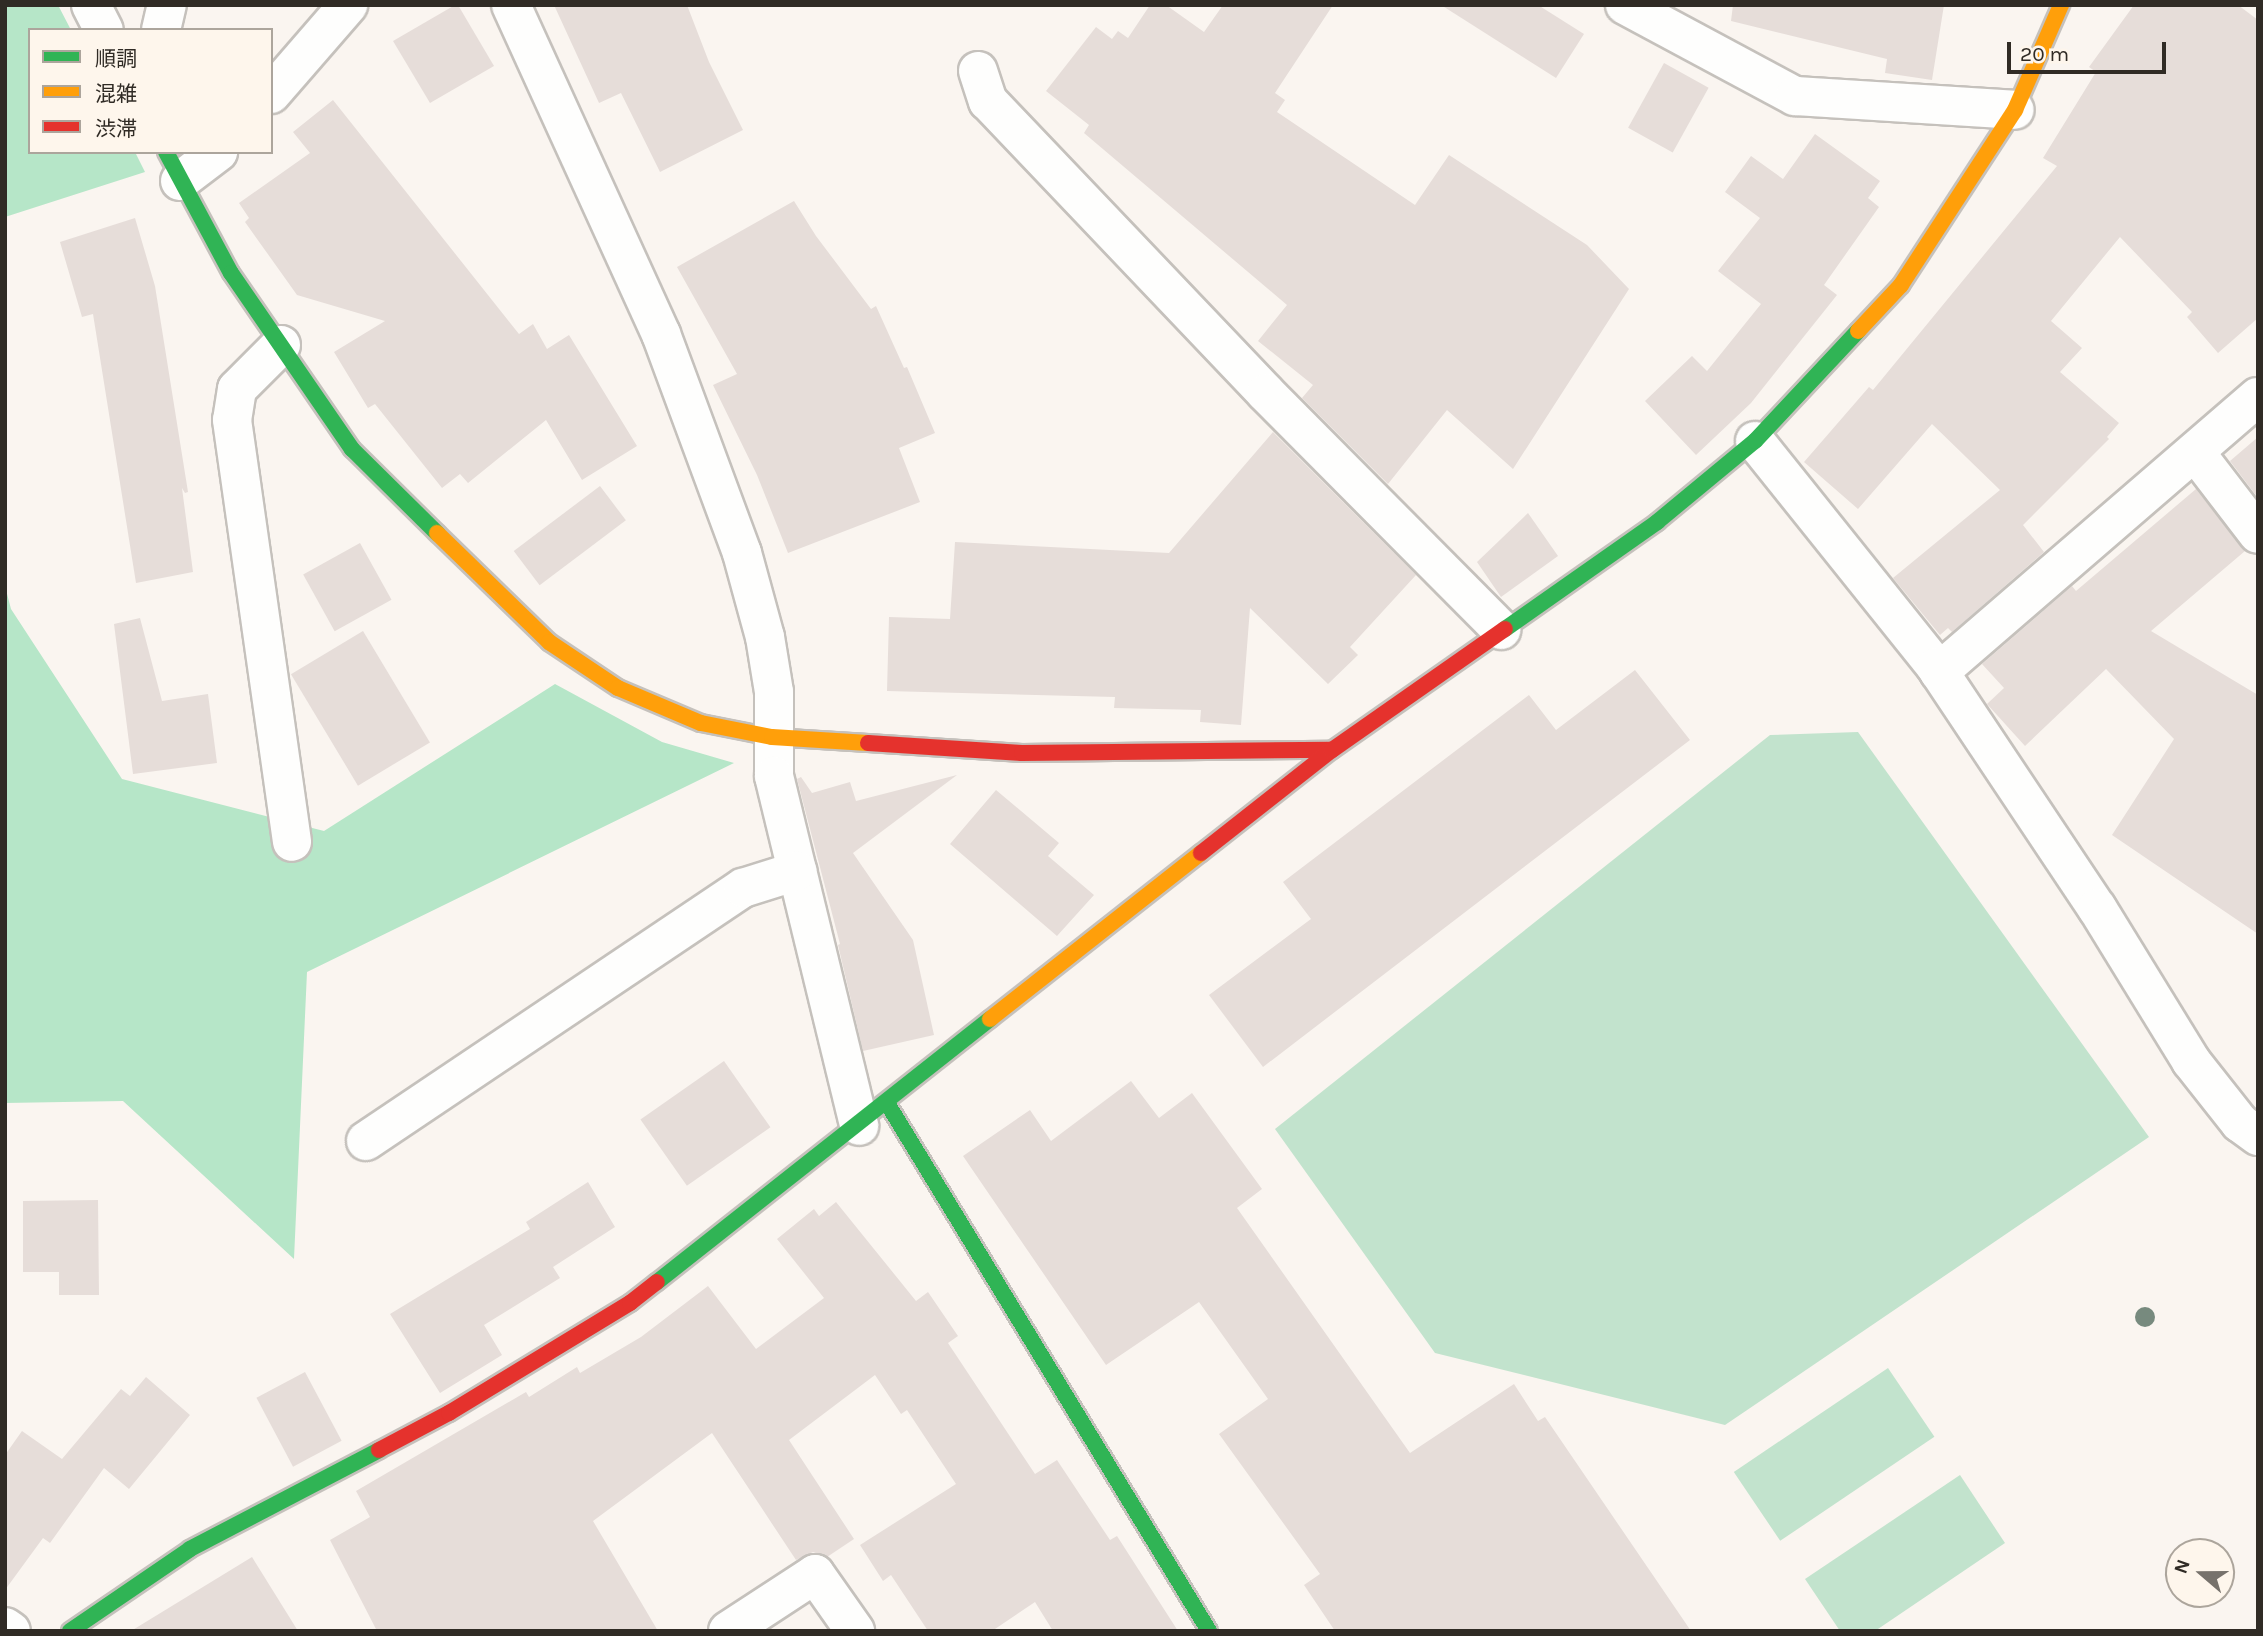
<!DOCTYPE html>
<html>
<head>
<meta charset="utf-8">
<style>
  body { margin:0 }
  #map { position:relative; width:2263px; height:1636px; overflow:hidden; background:#faf5f0; font-family:Karla,"Noto Sans JP",sans-serif }
  div>[style] { position:absolute }
  .green>* { inset:0; background:#c2e3cd; transform-origin:0 0 }
  .forest>* { inset:0; background:#b6e6c8 }
  .building>* { inset:0; background:#e6ddd9; transform-origin:0 0 }
  .roads { filter:drop-shadow(2px 0 #c5c1bc) drop-shadow(-2px 0 #c5c1bc) drop-shadow(0 2px #c5c1bc) drop-shadow(0 -2px #c5c1bc) }
  .street>* { height:38px; margin:-19px; padding:0 19px; transform-origin:19px; border-radius:19px; background:#fefefd }
  .fast>* { height:16px; margin:-8px; padding:0 8px; transform-origin:8px; border-radius:8px; background:#30b455 }
  .slow>* { height:16px; margin:-8px; padding:0 8px; transform-origin:8px; border-radius:8px; background:#ff9f0a }
  .jam>* { height:16px; margin:-8px; padding:0 8px; transform-origin:8px; border-radius:8px; background:#e5322d }
  .trees>* { width:20px; height:20px; margin:-10px; border-radius:50%; background:#778a7e }
  span { translate:-50% -50%; white-space:nowrap; text-align:center; line-height:1.15; -webkit-text-stroke:6px #fef6ec; paint-order:stroke }
  .frame { position:absolute; inset:0; border:7px solid #302b25; pointer-events:none }
  .legend { position:absolute; left:28px; top:28px; width:245px; height:126px; box-sizing:border-box; background:#fef6ec; border:2px solid #aca59c; margin:0; padding:9px 12px; list-style:none; font-size:21px; color:#302b25 }
  .legend li { display:flex; align-items:center; gap:14px; height:35px }
  .legend b { width:35px; border:2px solid #aca59c }
  .north { position:absolute; left:2165px; top:1538px; width:70px; height:70px; box-sizing:border-box; background:#fef6ec; border:2px solid #aca59c; border-radius:50%; rotate:290deg; font-size:19px; font-weight:700; line-height:28px; text-align:center; color:#302b25 }
  .north::after { content:''; display:block; margin:auto; width:24px; height:32px; background:#77726c; clip-path:polygon(50% 0,100% 100%,50% 72%,0 100%) }
  .scale { position:absolute; left:2007px; top:42px; width:159px; height:32px; box-sizing:border-box; border:4px solid #302b25; border-top:0; padding-left:9px; font-size:21px; line-height:24px; white-space:nowrap; color:#302b25; -webkit-text-stroke:5px #fef6ec; paint-order:stroke }
</style>
</head>
<body>
<div id="map">
  <div class="green">
    <i style="clip-path:polygon(1858px 732px,2149px 1137px,1725px 1425px,1435px 1353px,1275px 1129px,1770px 735px)"></i>
    <i style="left:1888px;top:1368px;width:83px;height:186px;rotate:56deg"></i>
    <i style="clip-path:polygon(1960px 1475px,2005px 1543px,1875px 1631px,1840px 1631px,1805px 1579px)"></i>
  </div>
  <div class="forest">
    <i style="clip-path:polygon(5px 5px,58px 5px,71px 30px,30px 30px,30px 152px,135px 152px,145px 172px,5px 217px)"></i>
    <i style="clip-path:polygon(5px 586px,11px 609px,122px 779px,324px 831px,555px 684px,662px 742px,734px 763px,307px 972px,294px 1259px,123px 1101px,5px 1103px)"></i>
  </div>
  <div class="building">
    <i style="clip-path:polygon(455px 5px,458px 5px,494px 66px,430px 103px,393px 41px)"></i>
    <i style="clip-path:polygon(554px 5px,687px 5px,709px 62px,743px 130px,660px 172px,621px 93px,599px 103px)"></i>
    <i style="clip-path:polygon(1150px 5px,1166px 5px,1204px 32px,1223px 5px,1333px 5px,1275px 93px,1285px 100px,1277px 112px,1415px 205px,1449px 155px,1587px 245px,1629px 289px,1513px 469px,1447px 410px,1388px 484px,1302px 398px,1313px 385px,1258px 341px,1287px 305px,1084px 133px,1089px 125px,1046px 91px,1096px 27px,1112px 39px,1118px 31px,1128px 38px)"></i>
    <i style="clip-path:polygon(1441px 5px,1538px 5px,1584px 34px,1556px 78px)"></i>
    <i style="clip-path:polygon(1733px 5px,1944px 5px,1932px 80px,1885px 73px,1887px 59px,1731px 21px)"></i>
    <i style="clip-path:polygon(2134px 5px,2238px 5px,2258px 20px,2258px 318px,2218px 353px,2187px 317px,2192px 312px,2120px 237px,2051px 321px,2082px 348px,2060px 372px,2119px 423px,2107px 437px,2109px 439px,2023px 525px,2044px 552px,1952px 632px,1948px 628px,1940px 635px,1893px 578px,2000px 490px,1932px 424px,1858px 509px,1804px 462px,1869px 387px,1873px 390px,2057px 166px,2043px 158px,2096px 72px,2089px 67px)"></i>
    <i style="left:1664px;top:63px;width:51px;height:74px;rotate:29deg"></i>
    <i style="clip-path:polygon(333px 100px,519px 334px,533px 324px,547px 349px,569px 335px,637px 446px,582px 480px,546px 420px,468px 483px,460px 474px,442px 488px,375px 404px,368px 408px,334px 352px,385px 321px,297px 295px,245px 222px,249px 218px,239px 203px,310px 153px,293px 132px)"></i>
    <i style="clip-path:polygon(1815px 134px,1880px 181px,1868px 198px,1879px 207px,1824px 285px,1837px 295px,1751px 403px,1696px 455px,1645px 401px,1692px 356px,1707px 371px,1761px 304px,1718px 271px,1760px 218px,1725px 192px,1751px 156px,1783px 179px)"></i>
    <i style="clip-path:polygon(794px 201px,816px 236px,871px 309px,876px 306px,904px 368px,907px 367px,935px 433px,899px 448px,920px 502px,788px 553px,757px 475px,713px 385px,737px 374px,677px 267px)"></i>
    <i style="clip-path:polygon(135px 218px,155px 286px,188px 492px,185px 493px,182px 488px,193px 572px,136px 583px,93px 314px,82px 317px,60px 242px)"></i>
    <i style="clip-path:polygon(1273px 432px,1416px 575px,1350px 647px,1358px 655px,1328px 684px,1250px 608px,1241px 725px,1200px 722px,1201px 710px,1114px 708px,1115px 697px,887px 691px,889px 617px,950px 619px,955px 542px,1169px 553px)"></i>
    <i style="clip-path:polygon(2258px 437px,2258px 498px,2230px 461px)"></i>
    <i style="left:600px;top:486px;width:43px;height:108px;rotate:53deg"></i>
    <i style="clip-path:polygon(2196px 489px,2245px 551px,2151px 631px,2258px 695px,2258px 934px,2112px 835px,2174px 739px,2106px 669px,2025px 746px,1987px 704px,2004px 688px,1982px 664px,2072px 586px,2076px 591px)"></i>
    <i style="clip-path:polygon(1528px 513px,1558px 556px,1501px 597px,1477px 562px)"></i>
    <i style="left:360px;top:543px;width:65px;height:65px;rotate:61deg"></i>
    <i style="clip-path:polygon(140px 618px,162px 701px,208px 694px,217px 763px,133px 774px,114px 624px)"></i>
    <i style="left:363px;top:631px;width:130px;height:84px;rotate:59deg"></i>
    <i style="clip-path:polygon(1635px 670px,1690px 740px,1263px 1067px,1209px 995px,1311px 919px,1283px 882px,1529px 695px,1556px 730px)"></i>
    <i style="clip-path:polygon(957px 775px,853px 853px,913px 940px,934px 1035px,863px 1051px,838px 945px,840px 944px,797px 779px,801px 777px,812px 793px,850px 782px,856px 801px)"></i>
    <i style="clip-path:polygon(996px 790px,1059px 843px,1048px 856px,1094px 895px,1057px 936px,950px 844px)"></i>
    <i style="left:724px;top:1061px;width:81px;height:102px;rotate:55deg"></i>
    <i style="clip-path:polygon(1131px 1081px,1159px 1118px,1192px 1093px,1262px 1189px,1237px 1208px,1410px 1453px,1514px 1384px,1538px 1421px,1545px 1417px,1691px 1631px,1335px 1631px,1304px 1585px,1320px 1574px,1219px 1434px,1268px 1399px,1199px 1302px,1106px 1365px,963px 1156px,1030px 1110px,1051px 1141px)"></i>
    <i style="clip-path:polygon(588px 1182px,615px 1227px,553px 1267px,560px 1278px,484px 1325px,502px 1355px,440px 1393px,390px 1314px,530px 1229px,526px 1222px)"></i>
    <i style="clip-path:polygon(98px 1200px,99px 1295px,59px 1295px,59px 1272px,23px 1272px,23px 1201px)"></i>
    <i style="clip-path:polygon(836px 1202px,916px 1301px,928px 1292px,958px 1336px,948px 1343px,1035px 1474px,1057px 1460px,1110px 1540px,1117px 1536px,1178px 1631px,1053px 1631px,1035px 1602px,992px 1631px,928px 1631px,891px 1575px,883px 1581px,860px 1545px,956px 1484px,907px 1410px,901px 1414px,875px 1375px,789px 1440px,854px 1539px,827px 1557px,813px 1552px,796px 1560px,712px 1433px,593px 1521px,658px 1631px,377px 1631px,330px 1540px,370px 1517px,356px 1491px,526px 1392px,529px 1397px,577px 1367px,580px 1373px,641px 1337px,708px 1286px,756px 1349px,824px 1298px,777px 1239px,814px 1209px,819px 1216px)"></i>
    <i style="left:305px;top:1372px;width:78px;height:55px;rotate:62deg"></i>
    <i style="clip-path:polygon(146px 1377px,190px 1415px,129px 1489px,104px 1468px,50px 1543px,43px 1538px,5px 1590px,5px 1455px,22px 1431px,62px 1459px,121px 1389px,130px 1396px)"></i>
    <i style="clip-path:polygon(252px 1557px,298px 1631px,131px 1631px)"></i>
  </div>
  <div class="roads">
    <div class="street">
      <i style="left:91px;top:5px;width:28px;rotate:63deg"></i>
      <i style="left:511px;top:5px;width:362px;rotate:65.5deg"></i>
      <i style="left:661px;top:334px;width:233px;rotate:69.7deg"></i>
      <i style="left:742px;top:553px;width:87px;rotate:74.7deg"></i>
      <i style="left:765px;top:637px;width:56px;rotate:80.7deg"></i>
      <i style="left:774px;top:692px;width:84px;rotate:90deg"></i>
      <i style="left:774px;top:776px;width:360px;rotate:76.3deg"></i>
      <i style="left:1625px;top:5px;width:193px;rotate:28.2deg"></i>
      <i style="left:1795px;top:96px;width:220px;rotate:3.6deg"></i>
      <i style="left:161px;top:30px;width:26px;rotate:-77deg"></i>
      <i style="left:978px;top:71px;width:32px;rotate:72deg"></i>
      <i style="left:988px;top:101px;width:403px;rotate:46.4deg"></i>
      <i style="left:1266px;top:393px;width:334px;rotate:45.2deg"></i>
      <i style="left:271px;top:94px;width:118px;rotate:-49.1deg"></i>
      <i style="left:180px;top:181px;width:48px;rotate:-37.3deg"></i>
      <i style="left:281px;top:345px;width:62px;rotate:135deg"></i>
      <i style="left:237px;top:389px;width:31px;rotate:99deg"></i>
      <i style="left:232px;top:420px;width:426px;rotate:81.9deg"></i>
      <i style="left:1755px;top:441px;width:290px;rotate:51.3deg"></i>
      <i style="left:1936px;top:667px;width:290px;rotate:56.3deg"></i>
      <i style="left:2097px;top:908px;width:180px;rotate:58.4deg"></i>
      <i style="left:2191px;top:1061px;width:79px;rotate:51.7deg"></i>
      <i style="left:2240px;top:1123px;width:22px;rotate:36deg"></i>
      <i style="left:2195px;top:452px;width:103px;rotate:52.5deg"></i>
      <i style="left:1939px;top:672px;width:421px;rotate:-40.8deg"></i>
      <i style="left:366px;top:1141px;width:454px;rotate:-33.9deg"></i>
      <i style="left:743px;top:888px;width:57px;rotate:-17.5deg"></i>
      <i style="left:5px;top:1627px;width:7px;rotate:34deg"></i>
      <i style="left:728px;top:1631px;width:104px;rotate:-33.2deg"></i>
      <i style="left:815px;top:1574px;width:70px;rotate:54.9deg"></i>
    </div>
    <div class="fast">
      <i style="left:166px;top:152px;width:137px;rotate:61.8deg"></i>
      <i style="left:231px;top:273px;width:214px;rotate:55.5deg"></i>
      <i style="left:352px;top:449px;width:120px;rotate:44.7deg"></i>
      <i style="left:1505px;top:629px;width:186px;rotate:-35.1deg"></i>
      <i style="left:1657px;top:522px;width:127px;rotate:-39.6deg"></i>
      <i style="left:1755px;top:441px;width:151px;rotate:-46.9deg"></i>
      <i style="left:887px;top:1103px;width:618px;rotate:58.62deg"></i>
      <i style="left:657px;top:1282px;width:424px;rotate:-38.3deg"></i>
      <i style="left:70px;top:1631px;width:145px;rotate:-34.3deg"></i>
      <i style="left:190px;top:1549px;width:213px;rotate:-27.6deg"></i>
    </div>
    <div class="slow">
      <i style="left:1858px;top:331px;width:63px;rotate:-46.9deg"></i>
      <i style="left:1901px;top:285px;width:209px;rotate:-56.9deg"></i>
      <i style="left:2015px;top:110px;width:115px;rotate:-66.3deg"></i>
      <i style="left:437px;top:533px;width:156px;rotate:44.2deg"></i>
      <i style="left:549px;top:642px;width:83px;rotate:33.7deg"></i>
      <i style="left:618px;top:688px;width:90px;rotate:22.9deg"></i>
      <i style="left:701px;top:723px;width:72px;rotate:11.2deg"></i>
      <i style="left:772px;top:737px;width:96px;rotate:3.6deg"></i>
      <i style="left:990px;top:1019px;width:268px;rotate:-38.2deg"></i>
    </div>
    <div class="jam">
      <i style="left:868px;top:743px;width:154px;rotate:3.7deg"></i>
      <i style="left:1022px;top:753px;width:310px;rotate:-0.6deg"></i>
      <i style="left:1201px;top:853px;width:167px;rotate:-38.2deg"></i>
      <i style="left:1332px;top:750px;width:211px;rotate:-35deg"></i>
      <i style="left:379px;top:1450px;width:79px;rotate:-27.9deg"></i>
      <i style="left:449px;top:1413px;width:212px;rotate:-31.3deg"></i>
      <i style="left:630px;top:1303px;width:34px;rotate:-38deg"></i>
    </div>
  </div>
  <div class="trees">
    <i style="left:2145px;top:1317px"></i>
  </div>
  <div class="frame"></div>
  <ul class="legend">
  <li><b style="height:9px;background:#30b455"></b>順調</li>
  <li><b style="height:9px;background:#ff9f0a"></b>混雑</li>
  <li><b style="height:9px;background:#e5322d"></b>渋滞</li>
  </ul>
  <div class="north">N</div>
  <div class="scale">20 m</div>
</div>
</body>
</html>
